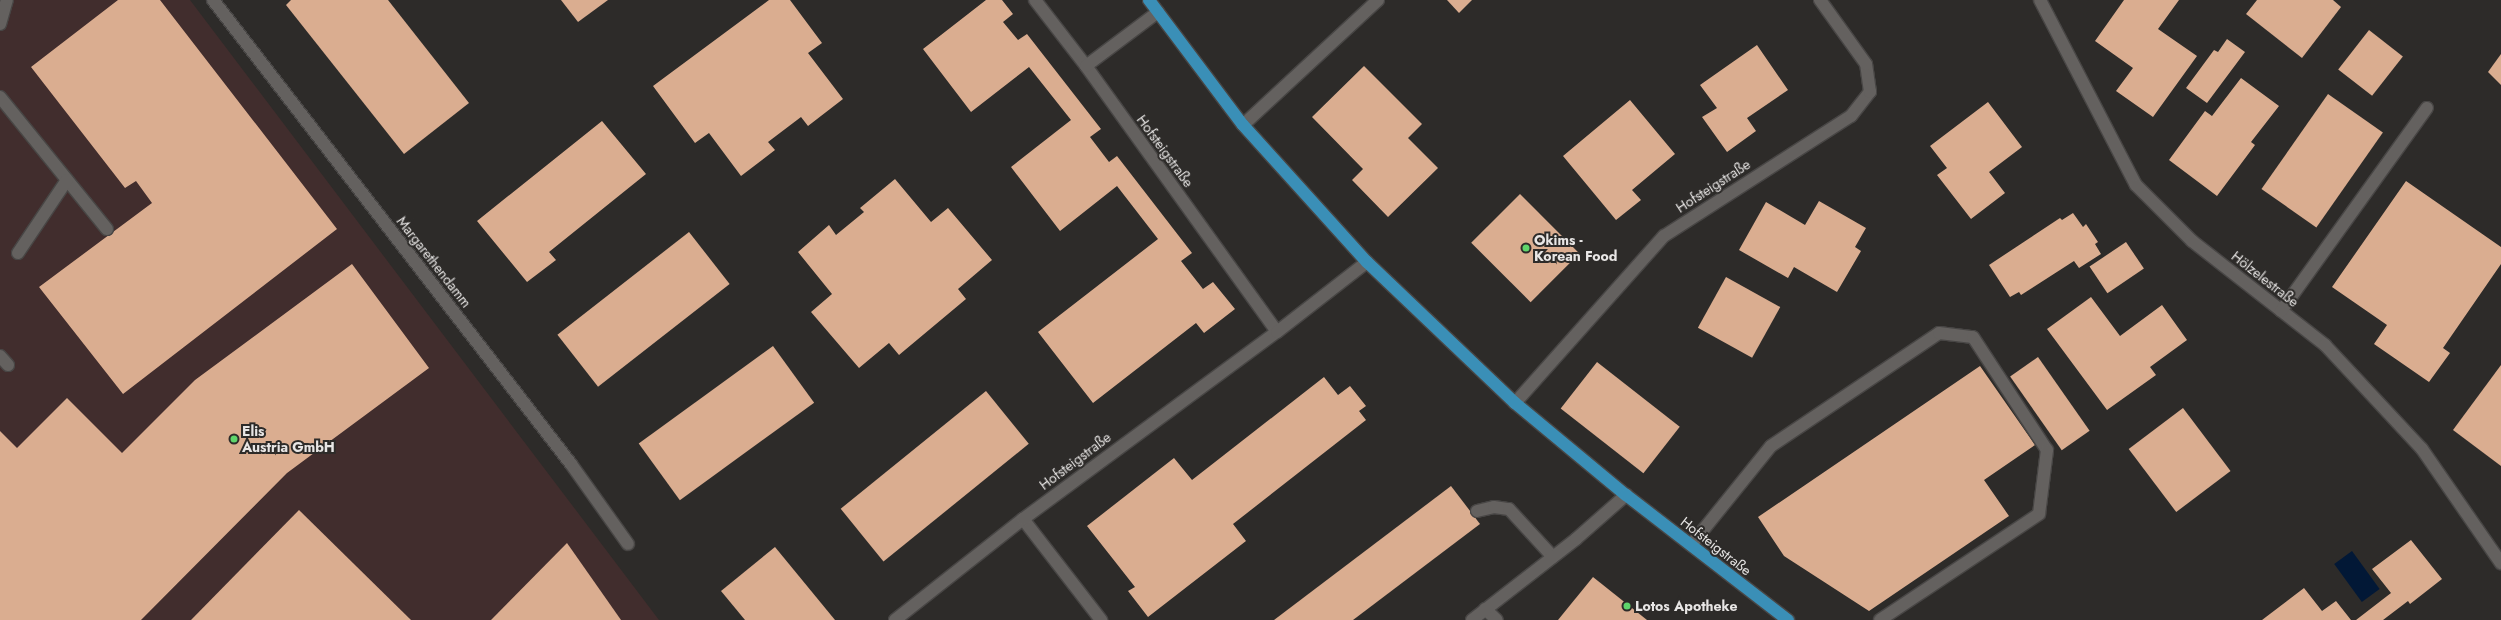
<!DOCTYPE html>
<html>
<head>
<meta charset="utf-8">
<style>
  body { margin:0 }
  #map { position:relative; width:2501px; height:620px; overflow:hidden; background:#2d2b29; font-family:Jost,sans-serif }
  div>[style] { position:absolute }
  .commercial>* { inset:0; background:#412d2d }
  .water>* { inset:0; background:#021836; transform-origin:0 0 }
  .building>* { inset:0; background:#daad90; transform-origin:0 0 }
  .roads { filter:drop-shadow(1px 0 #484645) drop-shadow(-1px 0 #484645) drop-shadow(0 1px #484645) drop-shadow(0 -1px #484645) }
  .minor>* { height:12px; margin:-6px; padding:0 6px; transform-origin:6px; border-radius:6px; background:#64615f }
  .major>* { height:12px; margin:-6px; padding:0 6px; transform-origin:6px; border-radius:6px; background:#3a8fb7 }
  .dots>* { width:11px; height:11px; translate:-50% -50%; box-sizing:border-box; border:2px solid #2d2b29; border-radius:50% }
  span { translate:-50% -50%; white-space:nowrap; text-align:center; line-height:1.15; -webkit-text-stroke:4px #2d2b29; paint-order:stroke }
  .street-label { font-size:14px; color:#e8e6e5 }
  .poi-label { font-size:14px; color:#e8e6e5; font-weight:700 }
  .left { translate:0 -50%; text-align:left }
</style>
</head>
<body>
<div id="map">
  <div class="commercial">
    <i style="clip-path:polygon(0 0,190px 0,659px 620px,0 620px)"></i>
  </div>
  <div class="water">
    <i style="left:2352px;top:551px;width:47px;height:22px;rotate:54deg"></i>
  </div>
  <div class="building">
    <i style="clip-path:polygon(118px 0,160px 0,337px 229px,123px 394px,39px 287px,152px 203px,136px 181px,125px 188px,31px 67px)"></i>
    <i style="clip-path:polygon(291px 0,388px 0,469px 103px,404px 154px,286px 5px)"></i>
    <i style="clip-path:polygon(561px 0,608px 0,578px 22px)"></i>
    <i style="clip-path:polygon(769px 0,790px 0,822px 43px,808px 53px,843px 99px,808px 126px,801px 117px,768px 142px,775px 150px,741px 176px,709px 133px,695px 143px,653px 86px)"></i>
    <i style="clip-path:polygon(986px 0,1002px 0,1013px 14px,1003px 22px,1018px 40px,1027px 34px,1101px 129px,1090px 137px,1109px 162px,1117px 156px,1192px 253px,1181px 261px,1203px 289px,1213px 282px,1235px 309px,1204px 333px,1196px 323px,1093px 403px,1038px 332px,1158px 239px,1117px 186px,1060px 231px,1011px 167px,1071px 120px,1029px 67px,971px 112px,923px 49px)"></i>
    <i style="clip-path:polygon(1447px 0,1472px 0,1459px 13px)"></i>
    <i style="clip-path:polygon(2124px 0,2179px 0,2158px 29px,2197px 56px,2153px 117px,2116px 91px,2133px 68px,2095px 41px)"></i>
    <i style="clip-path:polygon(2257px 0,2333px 0,2341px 7px,2302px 58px,2246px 14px)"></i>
    <i style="left:2369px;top:30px;width:43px;height:50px;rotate:38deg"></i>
    <i style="clip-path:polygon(2227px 39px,2245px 52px,2207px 103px,2186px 88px,2214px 50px,2218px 52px)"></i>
    <i style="clip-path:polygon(1757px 45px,1788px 90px,1747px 118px,1756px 131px,1727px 152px,1702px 117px,1717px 108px,1700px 85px)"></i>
    <i style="clip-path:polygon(2501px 54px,2501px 85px,2488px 72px)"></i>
    <i style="clip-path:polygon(1364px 66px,1422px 124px,1408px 138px,1438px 168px,1388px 217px,1352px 180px,1363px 169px,1312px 117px)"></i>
    <i style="clip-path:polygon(2241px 78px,2279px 106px,2251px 142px,2255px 145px,2217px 196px,2169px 160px,2205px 111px,2212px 116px)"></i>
    <i style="left:2328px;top:94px;width:67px;height:116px;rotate:35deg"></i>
    <i style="clip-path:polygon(1630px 100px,1675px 154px,1632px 190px,1641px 200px,1616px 220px,1563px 156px)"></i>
    <i style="clip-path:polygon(1988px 102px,2022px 147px,1989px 172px,2005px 193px,1971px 219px,1937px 175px,1947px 168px,1930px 146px)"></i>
    <i style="clip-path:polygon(602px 121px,646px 174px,549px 252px,556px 260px,527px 282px,477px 221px)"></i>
    <i style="clip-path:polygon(895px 179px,931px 222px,948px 208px,992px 260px,958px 289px,966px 299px,899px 355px,889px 343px,859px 368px,811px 312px,832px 294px,798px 252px,829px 225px,836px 235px,864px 212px,860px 208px)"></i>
    <i style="clip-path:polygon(2406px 181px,2501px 247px,2501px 264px,2443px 348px,2450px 353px,2429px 382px,2374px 344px,2387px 325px,2332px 287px)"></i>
    <i style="left:1520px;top:194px;width:84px;height:69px;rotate:45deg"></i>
    <i style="clip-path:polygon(1819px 201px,1866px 228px,1855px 247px,1861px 251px,1837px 292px,1794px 267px,1788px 278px,1739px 250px,1766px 202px,1805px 225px)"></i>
    <i style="clip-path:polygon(2073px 213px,2083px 227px,2086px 224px,2098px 242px,2095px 244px,2101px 254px,2079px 268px,2074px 261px,2021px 295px,2019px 292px,2010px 297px,1989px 265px,2060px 218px,2062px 220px)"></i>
    <i style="left:689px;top:232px;width:66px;height:167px;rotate:52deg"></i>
    <i style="left:2126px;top:242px;width:32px;height:44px;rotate:56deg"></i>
    <i style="clip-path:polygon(352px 264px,429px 368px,287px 473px,141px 620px,0 620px,0 431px,17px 448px,67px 398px,122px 453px,195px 380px)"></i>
    <i style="left:1726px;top:277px;width:62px;height:58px;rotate:29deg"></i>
    <i style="clip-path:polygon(2091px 297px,2120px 336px,2162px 305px,2187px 340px,2150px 367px,2156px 375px,2107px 410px,2047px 329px)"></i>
    <i style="left:773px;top:346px;width:70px;height:166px;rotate:54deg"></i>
    <i style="left:2038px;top:357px;width:90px;height:34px;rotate:55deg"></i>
    <i style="left:1597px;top:362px;width:105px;height:59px;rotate:38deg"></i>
    <i style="clip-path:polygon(2501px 365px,2501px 466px,2453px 430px)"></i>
    <i style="clip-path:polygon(1980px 366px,2035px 445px,1984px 480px,2009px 516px,1869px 611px,1784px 556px,1758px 517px)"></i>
    <i style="clip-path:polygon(1324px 377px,1338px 395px,1350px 386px,1366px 406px,1359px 411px,1366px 420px,1233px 524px,1246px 541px,1148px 617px,1128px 591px,1135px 587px,1087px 526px,1174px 458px,1192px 480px)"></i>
    <i style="left:986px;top:391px;width:68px;height:187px;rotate:51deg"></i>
    <i style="left:2183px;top:408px;width:79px;height:68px;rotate:53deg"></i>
    <i style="clip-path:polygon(1451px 486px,1480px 524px,1353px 620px,1274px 620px)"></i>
    <i style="clip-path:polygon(299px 510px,411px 620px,191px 620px)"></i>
    <i style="clip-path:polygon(2411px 540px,2442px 579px,2410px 604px,2408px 601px,2383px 620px,2356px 620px,2391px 593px,2372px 569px)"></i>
    <i style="clip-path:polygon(567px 543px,621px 620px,491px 620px)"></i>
    <i style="clip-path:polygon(775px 547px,835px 620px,745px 620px,721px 591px)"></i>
    <i style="clip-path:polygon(1593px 577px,1647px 620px,1558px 620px)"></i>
    <i style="clip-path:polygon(2304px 588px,2322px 611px,2336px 601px,2351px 620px,2262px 620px)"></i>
  </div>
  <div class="roads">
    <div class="minor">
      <i style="left:213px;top:0;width:586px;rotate:52.35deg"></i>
      <i style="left:571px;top:464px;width:98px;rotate:54.5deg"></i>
      <i style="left:1035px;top:0;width:83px;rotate:52.3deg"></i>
      <i style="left:1086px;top:66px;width:327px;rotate:54.3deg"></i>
      <i style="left:2040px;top:0;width:208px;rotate:62.6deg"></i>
      <i style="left:2136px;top:185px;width:79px;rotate:45deg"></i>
      <i style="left:2192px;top:241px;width:169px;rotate:38deg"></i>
      <i style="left:2325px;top:345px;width:142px;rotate:47deg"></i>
      <i style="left:2422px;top:449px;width:139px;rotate:55.3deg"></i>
      <i style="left:0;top:24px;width:25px;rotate:-74deg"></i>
      <i style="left:1086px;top:66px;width:90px;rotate:-36.9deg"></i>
      <i style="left:0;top:97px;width:170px;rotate:51deg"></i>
      <i style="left:1243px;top:125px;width:184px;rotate:-42.8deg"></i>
      <i style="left:18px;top:253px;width:88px;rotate:-56.1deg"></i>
      <i style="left:2281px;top:311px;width:250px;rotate:-54.3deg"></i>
      <i style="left:0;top:356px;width:12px;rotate:48deg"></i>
      <i style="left:1515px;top:403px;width:224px;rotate:-48.3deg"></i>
      <i style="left:1664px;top:236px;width:222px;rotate:-32.7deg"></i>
      <i style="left:1851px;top:116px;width:31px;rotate:-52deg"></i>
      <i style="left:1870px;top:92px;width:28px;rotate:-98deg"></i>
      <i style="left:1866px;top:64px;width:79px;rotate:-125.7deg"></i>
      <i style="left:1477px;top:511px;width:17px;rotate:-13deg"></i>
      <i style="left:1494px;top:507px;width:15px;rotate:8deg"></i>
      <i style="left:1509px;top:509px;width:65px;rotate:47.5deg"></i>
      <i style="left:1023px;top:519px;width:128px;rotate:52.3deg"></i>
      <i style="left:1691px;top:545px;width:127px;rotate:-51.1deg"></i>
      <i style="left:1771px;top:446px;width:202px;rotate:-33.9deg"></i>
      <i style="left:1939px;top:333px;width:34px;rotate:7deg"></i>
      <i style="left:1973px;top:337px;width:135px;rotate:56.8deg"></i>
      <i style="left:2047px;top:450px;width:64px;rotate:97.1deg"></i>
      <i style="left:2039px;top:514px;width:191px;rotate:146.3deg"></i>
      <i style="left:1485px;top:609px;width:16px;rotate:43deg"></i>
      <i style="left:895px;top:620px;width:163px;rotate:-38.3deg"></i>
      <i style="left:1023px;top:519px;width:315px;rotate:-36.4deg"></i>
      <i style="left:1277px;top:332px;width:114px;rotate:-37.9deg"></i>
      <i style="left:1472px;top:620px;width:132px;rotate:-37.9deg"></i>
      <i style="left:1576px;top:539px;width:67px;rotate:-41.3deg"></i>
    </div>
    <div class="major">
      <i style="left:1149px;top:0;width:156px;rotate:53.1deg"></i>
      <i style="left:1243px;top:125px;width:185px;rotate:47.9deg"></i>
      <i style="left:1367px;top:262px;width:204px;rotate:43.6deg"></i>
      <i style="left:1515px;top:403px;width:144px;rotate:39.7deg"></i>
      <i style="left:1626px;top:495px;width:205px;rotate:37.7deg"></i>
    </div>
  </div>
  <div class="dots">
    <i style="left:1526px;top:248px;background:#5fd56b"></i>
    <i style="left:234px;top:439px;background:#5fd56b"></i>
    <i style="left:1627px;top:606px;background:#5fd56b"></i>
  </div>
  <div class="street-label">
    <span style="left:1165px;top:151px;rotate:54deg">Hofsteigstraße</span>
    <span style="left:1713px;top:186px;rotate:-33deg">Hofsteigstraße</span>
    <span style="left:434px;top:262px;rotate:52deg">Margarethendamm</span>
    <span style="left:2265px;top:279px;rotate:38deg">Hölzelestraße</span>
    <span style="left:1075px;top:461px;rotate:-37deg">Hofsteigstraße</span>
    <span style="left:1716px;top:546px;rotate:38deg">Hofsteigstraße</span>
  </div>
  <div class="poi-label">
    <span class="left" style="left:1534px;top:248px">Okims -<br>Korean Food</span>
    <span class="left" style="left:242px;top:439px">Elis<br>Austria GmbH</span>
    <span class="left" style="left:1635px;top:606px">Lotos Apotheke</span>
  </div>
</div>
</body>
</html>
